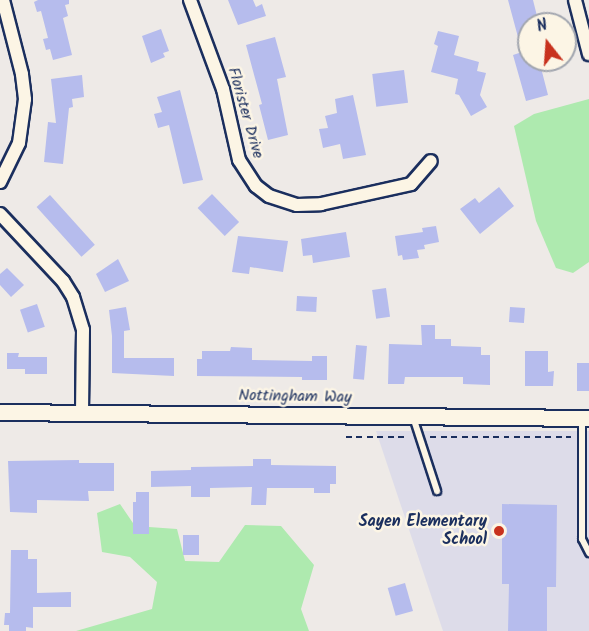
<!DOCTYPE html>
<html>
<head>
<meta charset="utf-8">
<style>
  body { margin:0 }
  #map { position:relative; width:589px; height:631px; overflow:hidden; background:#eeeae7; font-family:Kalam,sans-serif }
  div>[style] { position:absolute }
  .built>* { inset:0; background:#dddce9 }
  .green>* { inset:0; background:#aeeaaf }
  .building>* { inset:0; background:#b6bced; transform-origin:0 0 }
  .path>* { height:2px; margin-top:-1px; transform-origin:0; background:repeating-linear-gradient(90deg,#1b2f5e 0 6px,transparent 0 10.5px) }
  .roads { filter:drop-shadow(2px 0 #1b2f5e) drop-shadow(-2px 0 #1b2f5e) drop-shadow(0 2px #1b2f5e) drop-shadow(0 -2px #1b2f5e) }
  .service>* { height:6px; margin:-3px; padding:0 3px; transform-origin:3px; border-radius:3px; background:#fcf5e5 }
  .minor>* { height:12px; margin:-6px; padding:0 6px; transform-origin:6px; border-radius:6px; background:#fcf5e5 }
  .tertiary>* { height:15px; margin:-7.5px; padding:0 7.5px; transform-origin:7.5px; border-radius:7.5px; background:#fcf5e5 }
  .dots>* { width:16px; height:16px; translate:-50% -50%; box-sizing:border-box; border:3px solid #fcf5e5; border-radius:50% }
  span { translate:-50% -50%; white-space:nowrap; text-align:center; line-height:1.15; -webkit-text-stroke:5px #fcf5e5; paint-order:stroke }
  .street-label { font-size:16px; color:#1b2f5e }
  .poi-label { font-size:16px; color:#1b2f5e; font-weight:700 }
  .right { translate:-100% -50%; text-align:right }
  .north { position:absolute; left:517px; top:12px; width:60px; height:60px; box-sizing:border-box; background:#fcf5e5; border:2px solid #a2a6af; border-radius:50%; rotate:343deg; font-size:16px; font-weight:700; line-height:24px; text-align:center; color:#1b2f5e }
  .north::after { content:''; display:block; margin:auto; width:21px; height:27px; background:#c8321e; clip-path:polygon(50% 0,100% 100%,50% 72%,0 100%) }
</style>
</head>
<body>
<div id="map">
  <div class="built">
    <i style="clip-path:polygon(376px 431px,589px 431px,589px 631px,443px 631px)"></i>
  </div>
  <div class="green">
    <i style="clip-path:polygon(589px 99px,589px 262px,573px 273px,556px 268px,536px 221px,514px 126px,534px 114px)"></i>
    <i style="clip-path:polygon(120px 504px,135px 526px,177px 529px,185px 561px,219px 562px,245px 525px,281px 526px,314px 565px,301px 609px,309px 631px,76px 631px,152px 609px,157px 582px,130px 557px,102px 552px,97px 513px)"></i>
  </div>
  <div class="building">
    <i style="clip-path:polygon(38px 0,69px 0,69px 4px,65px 5px,68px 16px,63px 18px,72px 55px,53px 60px,50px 49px,46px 50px,43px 39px,48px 38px,41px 11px,37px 12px,34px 2px)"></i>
    <i style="clip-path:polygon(228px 0,253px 0,256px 7px,262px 4px,266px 16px,238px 25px)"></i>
    <i style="clip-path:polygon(508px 0,533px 0,539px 24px,529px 24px,529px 60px,539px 60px,548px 95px,526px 101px,513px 55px,522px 52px)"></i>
    <i style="clip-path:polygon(161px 29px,169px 51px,163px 53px,165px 57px,151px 63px,142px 36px)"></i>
    <i style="clip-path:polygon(438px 31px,459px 36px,454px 55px,479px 62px,477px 71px,486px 73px,480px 95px,487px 107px,471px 116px,459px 95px,455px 94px,458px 79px,431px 72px,438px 46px,434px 44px)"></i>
    <i style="clip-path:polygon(275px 37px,286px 77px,277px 79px,288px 135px,268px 140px,259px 105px,262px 104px,246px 45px)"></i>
    <i style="left:404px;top:70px;width:33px;height:32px;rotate:83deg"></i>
    <i style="clip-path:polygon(82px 75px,84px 97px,72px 99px,73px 107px,69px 108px,63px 164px,44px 162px,48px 122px,56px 123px,51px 79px)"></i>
    <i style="clip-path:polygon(180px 90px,203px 180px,183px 184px,169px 125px,158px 128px,154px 114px,162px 112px,157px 97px)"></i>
    <i style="clip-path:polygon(353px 95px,366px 155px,343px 159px,340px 144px,323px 148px,319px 129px,328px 128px,325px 116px,337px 113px,335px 99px)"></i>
    <i style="clip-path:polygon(499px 187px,514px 206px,480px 234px,460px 209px,475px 198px,479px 203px)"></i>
    <i style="left:212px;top:194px;width:39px;height:20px;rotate:46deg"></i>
    <i style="left:50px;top:195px;width:67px;height:18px;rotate:48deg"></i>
    <i style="clip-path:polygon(436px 226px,439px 242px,424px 245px,425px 249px,417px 250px,419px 258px,403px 260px,402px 255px,398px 256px,395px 236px,423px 232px,422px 228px)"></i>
    <i style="clip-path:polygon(346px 232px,350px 257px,313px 263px,312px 255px,303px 256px,301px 239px)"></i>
    <i style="clip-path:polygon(238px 236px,288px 241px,283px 272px,250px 267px,249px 274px,232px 272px)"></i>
    <i style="clip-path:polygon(118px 259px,129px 281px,105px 292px,96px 274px)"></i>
    <i style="clip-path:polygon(7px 268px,24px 285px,11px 297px,0 285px,0 274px)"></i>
    <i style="left:386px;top:288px;width:29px;height:14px;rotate:82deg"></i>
    <i style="left:297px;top:296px;width:20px;height:15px;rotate:3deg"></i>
    <i style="left:37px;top:304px;width:24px;height:18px;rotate:71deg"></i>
    <i style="clip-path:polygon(126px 307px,130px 330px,124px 331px,124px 358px,174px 358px,174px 376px,112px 373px,112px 336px,109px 310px)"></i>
    <i style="left:510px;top:307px;width:15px;height:15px;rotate:4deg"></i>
    <i style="clip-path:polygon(421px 325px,435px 325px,435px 339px,451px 339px,451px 346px,481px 347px,481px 355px,490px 355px,490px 385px,463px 384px,463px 377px,405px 377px,404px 384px,388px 384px,389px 344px,422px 345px)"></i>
    <i style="left:356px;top:345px;width:11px;height:34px;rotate:5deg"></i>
    <i style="clip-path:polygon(231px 347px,252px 348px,252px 360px,312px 361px,312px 356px,327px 356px,327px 380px,302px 380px,302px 377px,197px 376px,197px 359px,202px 359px,202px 351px,230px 351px)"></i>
    <i style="clip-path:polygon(525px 351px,548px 351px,548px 372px,554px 371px,553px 386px,525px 386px)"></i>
    <i style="clip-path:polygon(7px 353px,19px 353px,18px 357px,47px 357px,47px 374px,25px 374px,25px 369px,7px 369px)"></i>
    <i style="left:577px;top:363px;width:12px;height:28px"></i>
    <i style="clip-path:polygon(253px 459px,271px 459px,271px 465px,336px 466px,336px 484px,330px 484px,330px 493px,314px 493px,314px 488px,267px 488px,266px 505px,251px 505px,252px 487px,210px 488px,210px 497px,191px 497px,191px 486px,151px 487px,151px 471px,191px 470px,191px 467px,253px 466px)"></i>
    <i style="clip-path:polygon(79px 460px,79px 463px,114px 463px,114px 491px,88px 491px,89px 501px,37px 500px,37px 513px,10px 512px,8px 461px)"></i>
    <i style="clip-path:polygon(136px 492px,149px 492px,149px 534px,133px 534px,133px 502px,136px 502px)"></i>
    <i style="clip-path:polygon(502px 504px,557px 505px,556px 587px,547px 587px,547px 631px,508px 631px,509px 584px,502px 584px)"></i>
    <i style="left:183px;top:535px;width:16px;height:20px"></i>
    <i style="clip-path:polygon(11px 550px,28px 550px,28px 559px,37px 559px,37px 593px,71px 592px,71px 607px,33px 607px,33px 628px,26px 627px,26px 631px,9px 631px,9px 625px,4px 625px,5px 613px,10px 613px)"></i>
    <i style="left:405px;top:583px;width:29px;height:18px;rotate:74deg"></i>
  </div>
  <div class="path">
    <i style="left:346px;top:437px;width:63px"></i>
    <i style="left:430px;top:437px;width:141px"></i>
  </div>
  <div class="roads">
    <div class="service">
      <i style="left:413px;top:417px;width:78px;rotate:72deg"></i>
      <i style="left:582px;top:419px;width:120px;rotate:90deg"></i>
      <i style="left:582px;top:539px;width:16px;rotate:63deg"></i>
    </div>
    <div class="minor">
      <i style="left:190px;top:0;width:95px;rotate:69.7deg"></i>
      <i style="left:223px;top:89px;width:73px;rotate:77.3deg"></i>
      <i style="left:239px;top:160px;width:31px;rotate:57deg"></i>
      <i style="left:256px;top:186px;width:16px;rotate:38deg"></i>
      <i style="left:269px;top:196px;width:29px;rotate:18deg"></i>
      <i style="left:297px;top:205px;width:24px;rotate:-2deg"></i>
      <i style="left:321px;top:204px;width:92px;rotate:-12.5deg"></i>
      <i style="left:411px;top:184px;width:30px;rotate:-49deg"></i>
      <i style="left:575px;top:0;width:56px;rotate:75.5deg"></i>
      <i style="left:0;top:182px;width:43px;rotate:-64deg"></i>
      <i style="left:19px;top:143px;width:44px;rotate:-82.2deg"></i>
      <i style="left:25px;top:99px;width:25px;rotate:-97deg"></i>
      <i style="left:22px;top:74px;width:76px;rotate:-104.4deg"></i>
      <i style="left:0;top:214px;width:92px;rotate:46.8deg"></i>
      <i style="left:63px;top:281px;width:19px;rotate:58deg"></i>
      <i style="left:73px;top:297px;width:34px;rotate:73deg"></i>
      <i style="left:83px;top:330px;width:83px;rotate:90.7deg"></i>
    </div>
    <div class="tertiary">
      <i style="left:0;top:412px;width:589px;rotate:0.58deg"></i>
    </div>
  </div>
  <div class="dots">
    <i style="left:499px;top:531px;background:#c8321e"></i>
  </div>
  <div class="street-label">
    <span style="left:245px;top:113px;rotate:74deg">Florister Drive</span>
    <span style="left:295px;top:397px;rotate:1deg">Nottingham Way</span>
  </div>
  <div class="poi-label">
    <span class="right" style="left:487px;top:531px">Sayen Elementary<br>School</span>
  </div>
  <div class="north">N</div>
</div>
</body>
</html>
